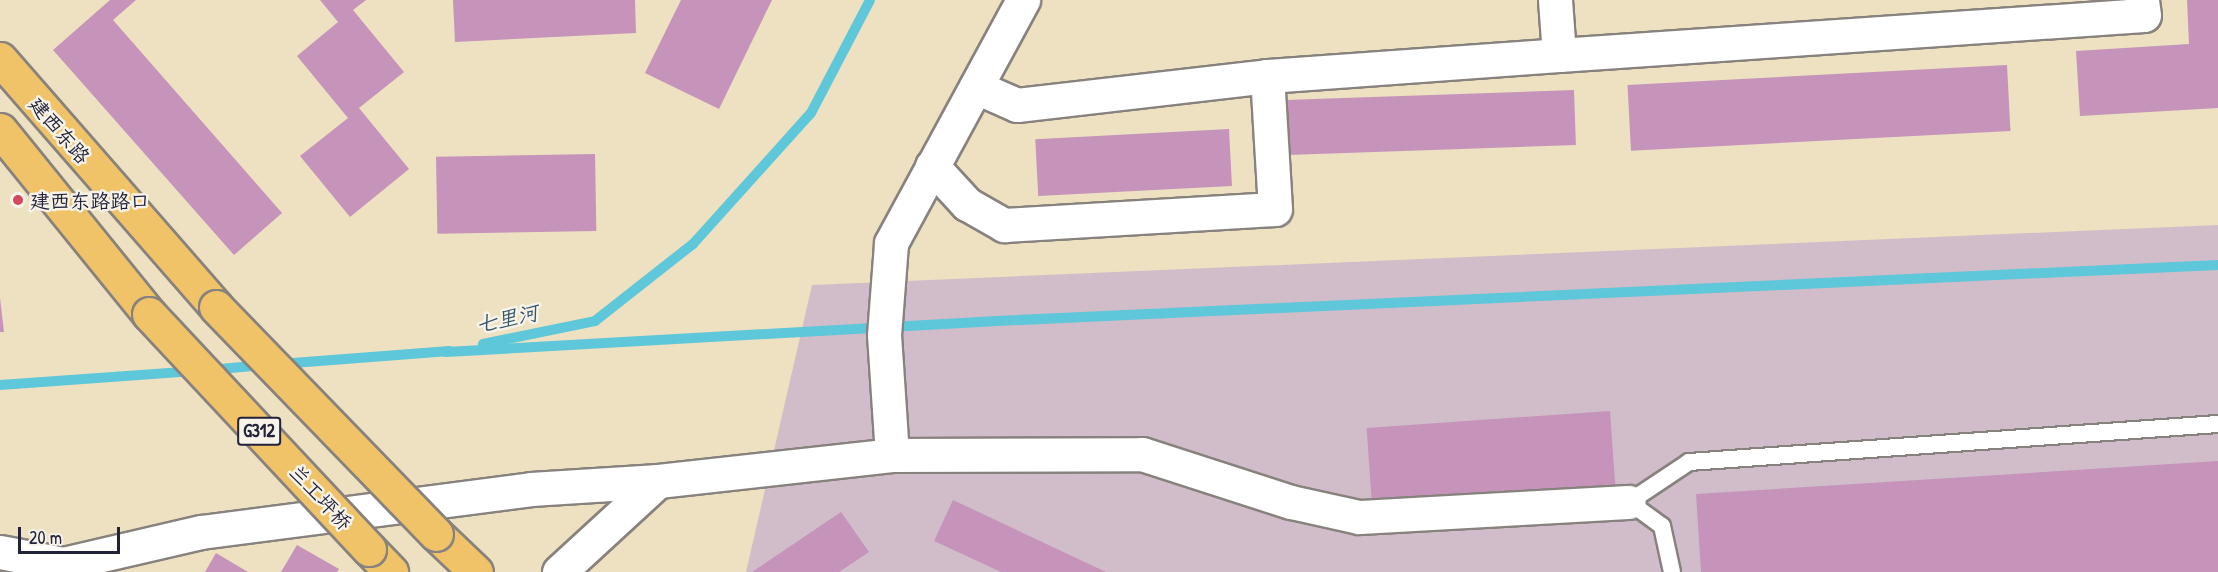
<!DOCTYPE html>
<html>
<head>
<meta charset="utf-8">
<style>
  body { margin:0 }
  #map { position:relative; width:2218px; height:572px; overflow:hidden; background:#ede1c1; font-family:"Patrick Hand","LXGW WenKai TC",sans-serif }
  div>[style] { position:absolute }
  .industrial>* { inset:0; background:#d1bdc9 }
  .stream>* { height:10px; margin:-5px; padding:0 5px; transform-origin:5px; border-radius:5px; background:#5ec7d9 }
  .building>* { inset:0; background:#c693bb; transform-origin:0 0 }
  .roads { filter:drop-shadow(2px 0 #88827e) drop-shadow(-2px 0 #88827e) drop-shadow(0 2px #88827e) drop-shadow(0 -2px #88827e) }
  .service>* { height:16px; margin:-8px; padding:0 8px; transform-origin:8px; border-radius:8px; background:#fff }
  .minor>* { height:33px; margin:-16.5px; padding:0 16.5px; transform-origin:16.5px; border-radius:16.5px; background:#fff }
  .tertiary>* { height:33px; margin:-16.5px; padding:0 16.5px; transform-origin:16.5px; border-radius:16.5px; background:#fff }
  .trunk>* { height:33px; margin:-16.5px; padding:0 16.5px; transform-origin:16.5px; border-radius:16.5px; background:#f1c369 }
  .bridges { filter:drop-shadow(2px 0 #88827e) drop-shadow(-2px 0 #88827e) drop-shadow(0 2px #88827e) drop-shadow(0 -2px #88827e) }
  .trunk-bridge>* { height:33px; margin:-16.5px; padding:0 16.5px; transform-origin:16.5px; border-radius:16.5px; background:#f1c369 }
  .dots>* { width:16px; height:16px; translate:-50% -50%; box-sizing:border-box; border:3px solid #f7f3e8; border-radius:50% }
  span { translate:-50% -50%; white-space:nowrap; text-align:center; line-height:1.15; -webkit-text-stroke:5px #f7f3e8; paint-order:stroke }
  .shield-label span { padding:2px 4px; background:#f7f3e8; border:2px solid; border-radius:4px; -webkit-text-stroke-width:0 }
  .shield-label { font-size:18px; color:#22223b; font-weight:700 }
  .street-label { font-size:20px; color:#22223b }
  .poi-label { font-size:20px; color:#22223b }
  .left { translate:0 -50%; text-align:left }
  .water-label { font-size:21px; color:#34546a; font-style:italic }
  .scale { position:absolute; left:18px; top:527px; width:102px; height:27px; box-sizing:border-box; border:3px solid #22223b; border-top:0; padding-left:8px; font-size:18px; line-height:21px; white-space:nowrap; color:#22223b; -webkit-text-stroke:4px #f7f3e8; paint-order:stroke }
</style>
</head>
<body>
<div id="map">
  <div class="industrial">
    <i style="clip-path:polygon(2218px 225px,2218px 572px,746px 572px,812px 285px)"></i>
  </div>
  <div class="stream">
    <i style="left:483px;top:344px;width:114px;rotate:-11.6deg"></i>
    <i style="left:595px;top:321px;width:125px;rotate:-38.2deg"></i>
    <i style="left:693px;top:244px;width:176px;rotate:-48deg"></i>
    <i style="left:811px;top:113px;width:127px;rotate:-62.4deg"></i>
    <i style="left:446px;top:352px;width:552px;rotate:-3.22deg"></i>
    <i style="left:997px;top:321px;width:1222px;rotate:-2.63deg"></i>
    <i style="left:280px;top:364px;width:170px;rotate:-4.4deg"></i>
    <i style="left:208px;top:370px;width:57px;rotate:-5deg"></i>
    <i style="left:0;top:385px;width:194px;rotate:-4.1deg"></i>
  </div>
  <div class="building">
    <i style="clip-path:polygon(110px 0,136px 0,113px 20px,282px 213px,234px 255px,53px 50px)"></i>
    <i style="clip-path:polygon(320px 0,366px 0,353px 10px,404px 72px,359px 108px,409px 169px,350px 217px,300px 156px,348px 118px,297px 56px,338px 22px)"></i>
    <i style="clip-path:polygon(453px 0,635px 0,636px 33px,455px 42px)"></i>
    <i style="clip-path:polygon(681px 0,772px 0,719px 109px,645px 73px)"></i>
    <i style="clip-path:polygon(2187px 0,2218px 0,2218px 108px,2080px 116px,2076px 51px,2189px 44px)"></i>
    <i style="left:2007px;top:65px;width:66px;height:380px;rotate:87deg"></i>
    <i style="left:1574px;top:90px;width:55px;height:296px;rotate:88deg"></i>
    <i style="left:1229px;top:129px;width:57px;height:194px;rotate:87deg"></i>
    <i style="left:595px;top:154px;width:77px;height:159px;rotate:89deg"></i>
    <i style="clip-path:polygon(0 298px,4px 332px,0 332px)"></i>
    <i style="left:1610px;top:411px;width:80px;height:244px;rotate:86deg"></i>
    <i style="clip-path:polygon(2218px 461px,2218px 572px,1701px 572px,1696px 494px)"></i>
    <i style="clip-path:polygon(953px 500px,1106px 572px,1001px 572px,934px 541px)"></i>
    <i style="clip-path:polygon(841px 512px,869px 552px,839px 572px,752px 572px)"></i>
    <i style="clip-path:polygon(297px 545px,339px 569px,337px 572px,281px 572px)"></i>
    <i style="clip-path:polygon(216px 553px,248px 572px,205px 572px)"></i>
  </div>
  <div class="roads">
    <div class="service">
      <i style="left:1672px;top:572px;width:47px;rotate:-102.3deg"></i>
      <i style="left:1662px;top:526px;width:41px;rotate:-144deg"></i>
      <i style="left:1629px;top:502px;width:72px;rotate:-33.7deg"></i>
      <i style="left:1689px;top:462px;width:530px;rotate:-4.11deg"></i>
    </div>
    <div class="minor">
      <i style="left:1555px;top:0;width:55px;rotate:85.8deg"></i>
      <i style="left:1559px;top:55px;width:586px;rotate:-3.91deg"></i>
      <i style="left:2144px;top:15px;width:15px;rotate:-98deg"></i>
      <i style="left:976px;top:87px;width:45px;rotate:23.7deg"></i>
      <i style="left:1017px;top:105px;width:252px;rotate:-6.6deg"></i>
      <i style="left:932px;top:166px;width:52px;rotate:47.4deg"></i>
      <i style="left:967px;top:204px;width:43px;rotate:29.6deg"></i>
      <i style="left:1004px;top:225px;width:271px;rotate:-3.4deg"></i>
      <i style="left:1275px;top:209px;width:133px;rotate:-93.4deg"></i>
      <i style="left:1267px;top:76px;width:293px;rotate:-4.1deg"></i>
      <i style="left:892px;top:455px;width:120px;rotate:-93.8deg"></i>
      <i style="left:884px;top:335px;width:92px;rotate:-85.6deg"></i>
      <i style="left:891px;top:243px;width:277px;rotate:-61.5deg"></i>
      <i style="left:63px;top:564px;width:142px;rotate:-13.1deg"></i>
      <i style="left:201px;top:532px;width:333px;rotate:-7.4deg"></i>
      <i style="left:531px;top:489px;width:127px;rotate:-3.6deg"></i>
      <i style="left:658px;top:481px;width:235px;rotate:-6.3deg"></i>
      <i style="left:892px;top:455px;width:250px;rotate:-0.2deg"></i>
      <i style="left:1142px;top:454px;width:157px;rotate:17.9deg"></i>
      <i style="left:1291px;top:502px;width:70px;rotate:12.4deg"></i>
      <i style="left:1359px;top:517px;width:270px;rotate:-3.2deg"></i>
      <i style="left:559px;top:572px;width:134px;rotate:-42.6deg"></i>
    </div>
    <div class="tertiary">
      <i style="left:0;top:552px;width:64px;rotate:10.8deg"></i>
      <i style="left:63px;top:564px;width:19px;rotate:25deg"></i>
    </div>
    <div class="trunk">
      <i style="left:0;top:59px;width:329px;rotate:48.9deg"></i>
      <i style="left:0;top:130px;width:237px;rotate:51deg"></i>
      <i style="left:436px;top:534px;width:55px;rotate:43.5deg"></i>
      <i style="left:369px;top:549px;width:32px;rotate:46deg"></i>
    </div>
  </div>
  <div class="bridges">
    <div class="trunk-bridge">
      <i style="left:216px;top:307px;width:316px;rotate:45.9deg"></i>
      <i style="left:149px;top:314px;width:322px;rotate:46.9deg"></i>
    </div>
  </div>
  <div class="dots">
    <i style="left:18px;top:200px;background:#d1495b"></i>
  </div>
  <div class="shield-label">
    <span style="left:259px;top:431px">G312</span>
  </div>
  <div class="street-label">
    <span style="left:60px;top:130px;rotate:49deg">建西东路</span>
    <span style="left:321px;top:497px;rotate:47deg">兰工坪桥</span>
  </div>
  <div class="poi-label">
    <span class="left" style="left:30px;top:200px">建西东路路口</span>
  </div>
  <div class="water-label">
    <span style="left:507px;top:319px;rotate:-12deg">七里河</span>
  </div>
  <div class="scale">20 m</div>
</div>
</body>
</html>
